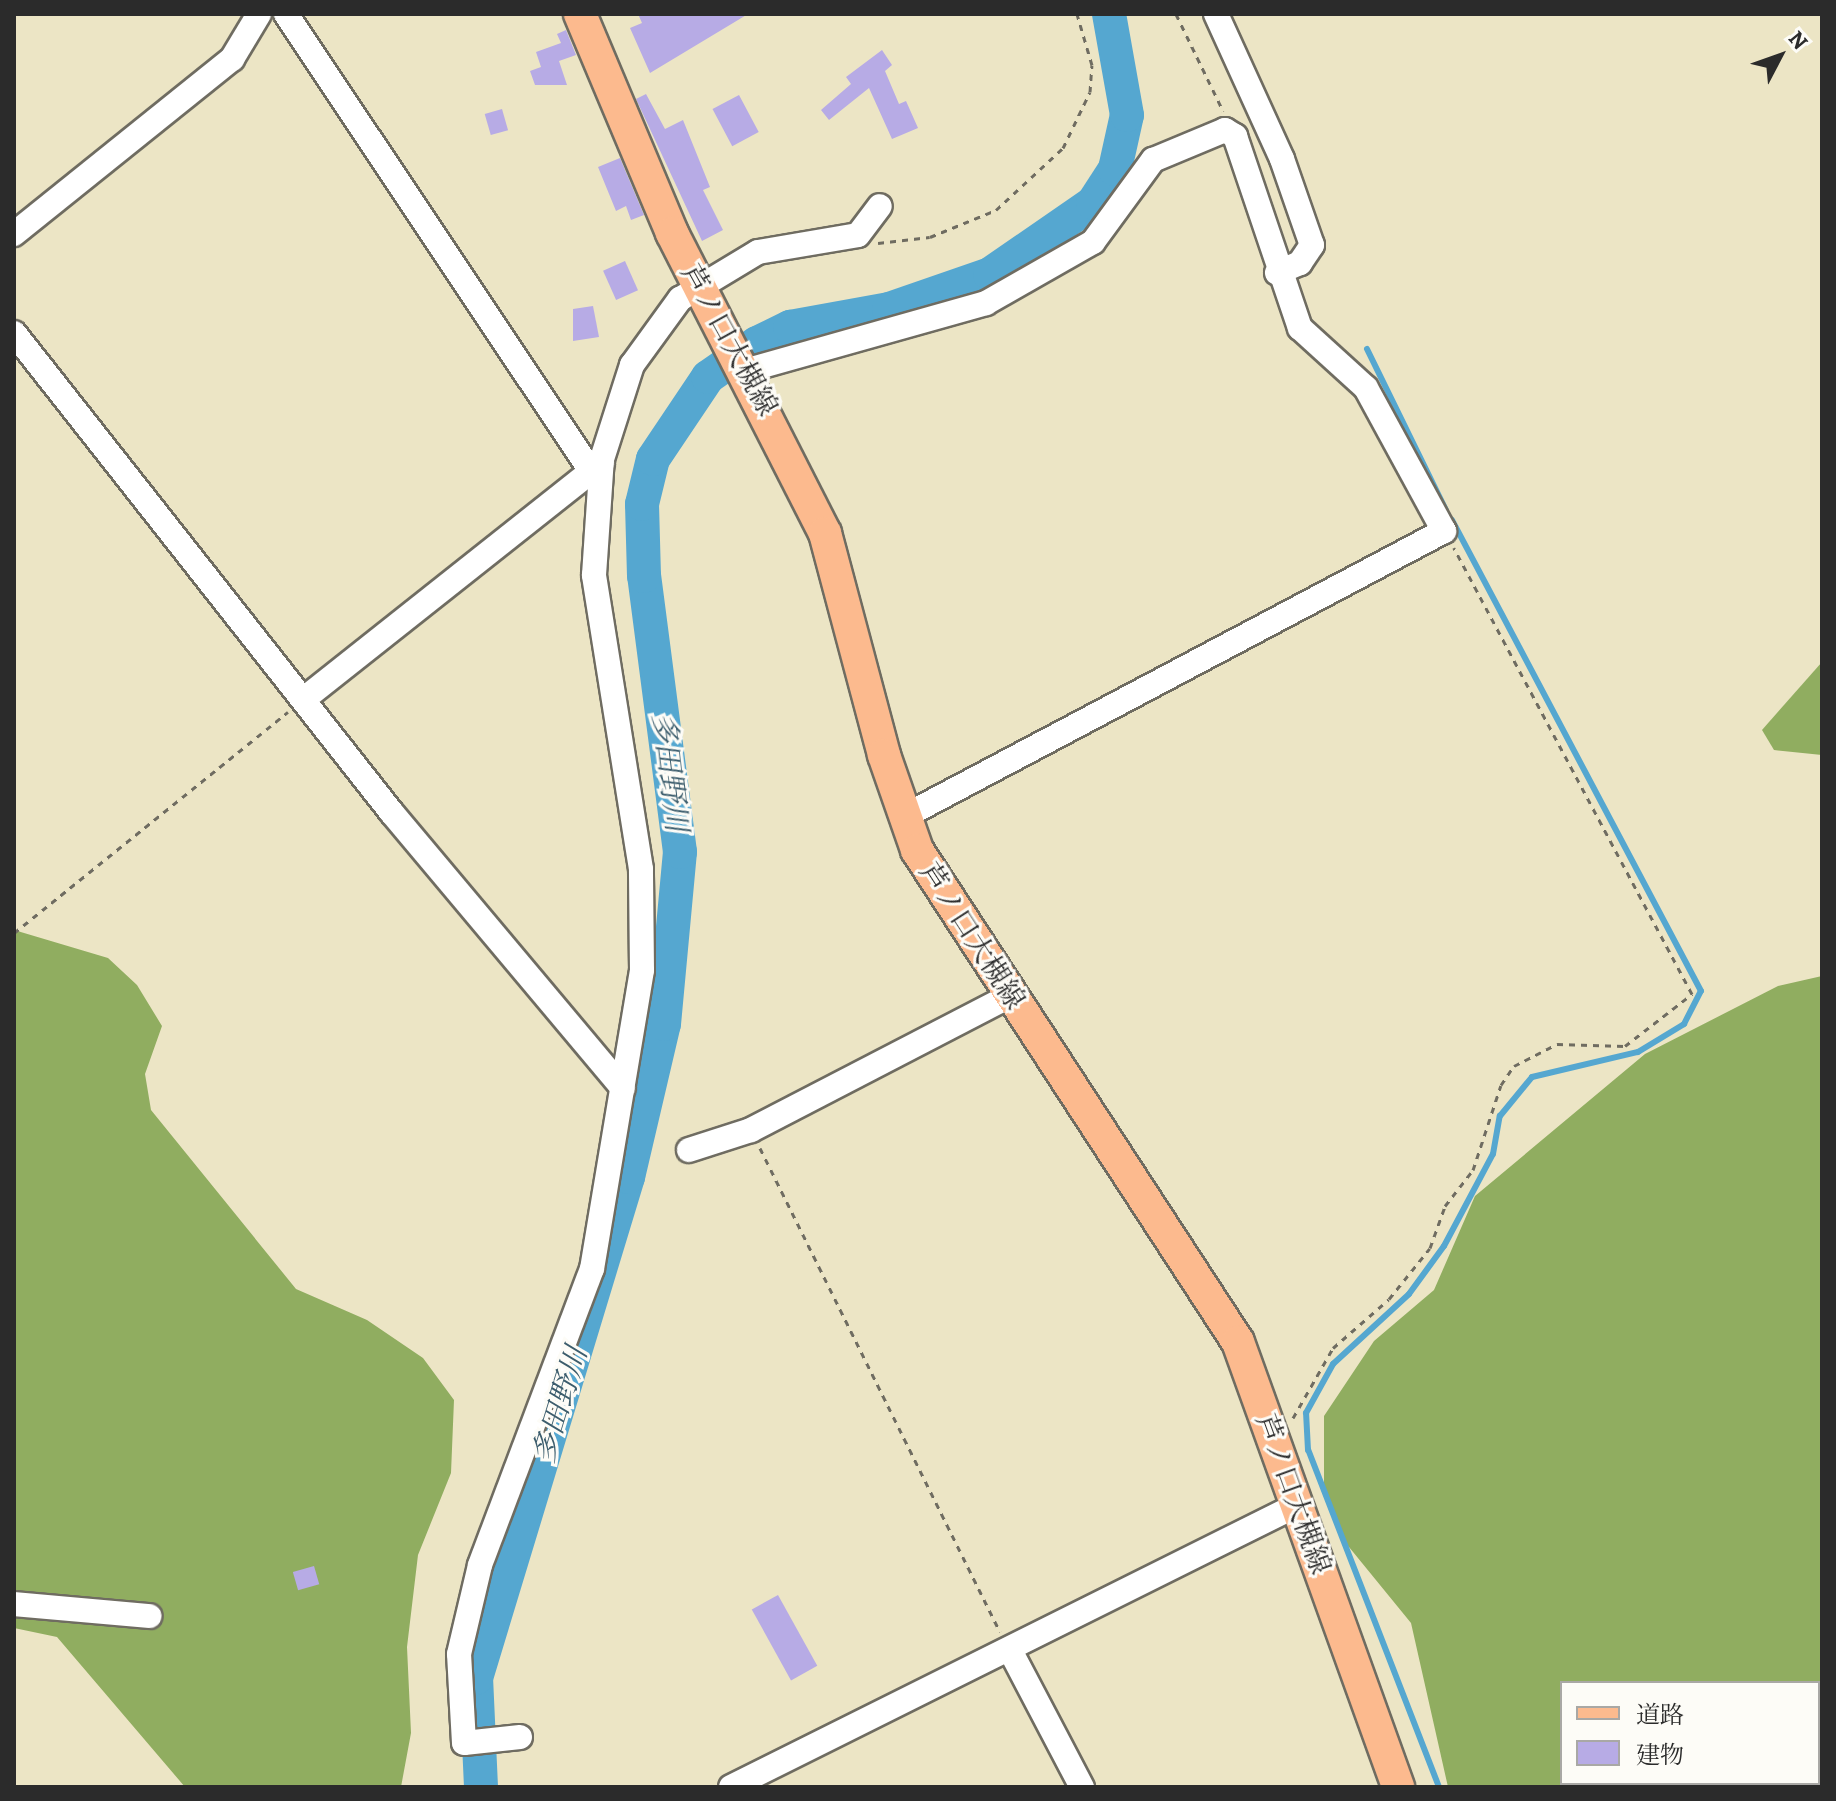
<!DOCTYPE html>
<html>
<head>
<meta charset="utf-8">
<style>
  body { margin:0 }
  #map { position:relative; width:1836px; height:1801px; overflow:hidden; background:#ece5c5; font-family:Alegreya,"Noto Serif JP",serif }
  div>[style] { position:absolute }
  .forest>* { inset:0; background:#90ad60 }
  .stream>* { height:6px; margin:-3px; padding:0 3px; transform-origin:3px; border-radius:3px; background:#55a7d0 }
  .river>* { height:34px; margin:-17px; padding:0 17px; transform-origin:17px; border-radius:17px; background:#55a7d0 }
  .building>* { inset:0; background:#b7abe5; transform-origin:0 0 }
  .path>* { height:3px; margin-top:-1.5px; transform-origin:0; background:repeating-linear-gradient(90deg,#6f6c61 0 6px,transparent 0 12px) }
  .roads { filter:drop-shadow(2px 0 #6f6c61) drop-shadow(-2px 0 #6f6c61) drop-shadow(0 2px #6f6c61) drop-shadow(0 -2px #6f6c61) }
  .minor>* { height:24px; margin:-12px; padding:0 12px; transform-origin:12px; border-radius:12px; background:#fff }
  .major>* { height:32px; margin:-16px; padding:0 16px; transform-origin:16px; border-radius:16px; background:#fcba8e }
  span { translate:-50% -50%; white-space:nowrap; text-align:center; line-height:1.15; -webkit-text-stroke:6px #fdfcf7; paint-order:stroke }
  .street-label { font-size:28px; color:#2b2b2b }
  .water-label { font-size:30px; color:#3c5d6d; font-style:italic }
  .frame { position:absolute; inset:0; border:16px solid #2b2b2b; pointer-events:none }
  .legend { position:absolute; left:1560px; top:1681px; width:260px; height:104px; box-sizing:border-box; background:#fdfcf7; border:2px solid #a9a8a5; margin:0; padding:10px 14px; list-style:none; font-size:24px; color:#2b2b2b }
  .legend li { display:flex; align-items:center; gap:16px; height:40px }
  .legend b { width:40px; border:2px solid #a9a8a5 }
  .north { position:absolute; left:1740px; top:16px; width:80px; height:80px; -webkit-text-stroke:6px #fdfcf7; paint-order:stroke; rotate:49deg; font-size:22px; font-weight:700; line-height:32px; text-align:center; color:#2b2b2b }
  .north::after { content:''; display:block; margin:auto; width:28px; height:36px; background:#2b2b2b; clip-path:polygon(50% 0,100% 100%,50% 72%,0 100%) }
</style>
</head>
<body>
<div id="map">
  <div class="forest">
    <i style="clip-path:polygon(1822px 662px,1822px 755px,1774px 750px,1762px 730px)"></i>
    <i style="clip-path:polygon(14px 930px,108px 958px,137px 985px,162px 1026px,145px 1074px,151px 1110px,296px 1289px,367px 1320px,423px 1358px,454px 1400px,451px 1473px,418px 1555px,407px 1647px,411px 1733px,401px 1787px,185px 1787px,57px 1637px,14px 1628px)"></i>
    <i style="clip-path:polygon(evenodd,1822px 976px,1822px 1787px,1448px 1787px,1411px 1623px,1340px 1536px,1324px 1497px,1324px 1416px,1374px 1341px,1434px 1290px,1475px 1196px,1645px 1054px,1778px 986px,1822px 976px,1562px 1683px,1818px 1683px,1818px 1783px,1562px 1783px,1562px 1683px)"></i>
  </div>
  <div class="stream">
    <i style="left:1367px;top:349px;width:179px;rotate:63.9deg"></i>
    <i style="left:1439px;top:1787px;width:362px;rotate:-111.2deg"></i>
    <i style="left:1308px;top:1450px;width:37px;rotate:-93deg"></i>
    <i style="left:1306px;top:1413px;width:56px;rotate:-61.1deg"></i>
    <i style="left:1333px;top:1364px;width:103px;rotate:-42.6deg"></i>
    <i style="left:1409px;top:1294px;width:59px;rotate:-53.9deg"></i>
    <i style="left:1444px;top:1246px;width:104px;rotate:-62deg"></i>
    <i style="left:1493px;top:1154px;width:39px;rotate:-80deg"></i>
    <i style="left:1500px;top:1116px;width:50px;rotate:-50.6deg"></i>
    <i style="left:1532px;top:1077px;width:109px;rotate:-13.3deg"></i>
    <i style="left:1638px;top:1052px;width:54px;rotate:-31.3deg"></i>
    <i style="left:1684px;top:1024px;width:37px;rotate:-63deg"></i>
    <i style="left:1701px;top:991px;width:533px;rotate:-117.86deg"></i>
  </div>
  <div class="river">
    <i style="left:481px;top:1787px;width:109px;rotate:-92.6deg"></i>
    <i style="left:476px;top:1678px;width:524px;rotate:-73.12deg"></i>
    <i style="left:628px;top:1177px;width:157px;rotate:-76.8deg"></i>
    <i style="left:664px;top:1024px;width:173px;rotate:-84.7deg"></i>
    <i style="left:680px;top:852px;width:278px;rotate:-97.4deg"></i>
    <i style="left:644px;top:576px;width:72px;rotate:-91.6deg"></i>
    <i style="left:642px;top:504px;width:46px;rotate:-76.3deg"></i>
    <i style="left:653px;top:459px;width:99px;rotate:-56.1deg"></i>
    <i style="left:708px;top:377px;width:60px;rotate:-34.8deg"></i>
    <i style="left:757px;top:343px;width:37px;rotate:-26deg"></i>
    <i style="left:790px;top:327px;width:101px;rotate:-10.3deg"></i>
    <i style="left:889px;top:309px;width:107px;rotate:-19.1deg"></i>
    <i style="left:990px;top:274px;width:125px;rotate:-34.6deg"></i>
    <i style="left:1093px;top:203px;width:40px;rotate:-57.1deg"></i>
    <i style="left:1115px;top:169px;width:55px;rotate:-77.5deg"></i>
    <i style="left:1127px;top:115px;width:103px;rotate:-100.1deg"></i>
  </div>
  <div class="building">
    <i style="clip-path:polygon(638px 14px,748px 14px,650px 73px,630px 28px,642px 23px)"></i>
    <i style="clip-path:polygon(566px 30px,576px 55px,559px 61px,567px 85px,535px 85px,530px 71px,541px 67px,536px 52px,561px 43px,557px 34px)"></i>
    <i style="clip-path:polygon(882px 50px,892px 65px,885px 71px,899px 104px,906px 101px,918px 128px,892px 139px,869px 88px,829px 120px,821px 110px,851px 84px,846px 77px)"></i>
    <i style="clip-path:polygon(646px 94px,665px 129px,683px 120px,710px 187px,703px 190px,723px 230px,702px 241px,636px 99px)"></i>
    <i style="left:739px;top:95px;width:42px;height:30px;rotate:62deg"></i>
    <i style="left:502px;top:109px;width:22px;height:18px;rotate:74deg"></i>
    <i style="clip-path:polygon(620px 158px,644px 215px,631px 220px,626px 206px,616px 211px,598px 167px)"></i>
    <i style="left:625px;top:261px;width:32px;height:24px;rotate:66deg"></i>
    <i style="clip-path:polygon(593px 306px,599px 337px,573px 341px,573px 309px)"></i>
    <i style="left:314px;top:1566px;width:19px;height:22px;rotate:74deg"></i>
    <i style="left:778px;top:1595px;width:81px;height:30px;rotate:61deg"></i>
  </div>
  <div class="path">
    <i style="left:1176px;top:14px;width:108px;rotate:64.1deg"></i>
    <i style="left:878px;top:243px;width:52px;rotate:-6.6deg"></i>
    <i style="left:930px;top:237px;width:71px;rotate:-22.2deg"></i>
    <i style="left:996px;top:210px;width:91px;rotate:-42.8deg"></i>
    <i style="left:1063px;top:148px;width:62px;rotate:-64.3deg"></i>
    <i style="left:1090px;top:92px;width:27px;rotate:-86deg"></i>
    <i style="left:1092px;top:65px;width:53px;rotate:-106.4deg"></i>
    <i style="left:14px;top:933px;width:352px;rotate:-38.9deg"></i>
    <i style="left:760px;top:1148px;width:540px;rotate:63.62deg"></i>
    <i style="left:1293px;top:1418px;width:81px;rotate:-60.3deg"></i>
    <i style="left:1333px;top:1348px;width:74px;rotate:-41.2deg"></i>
    <i style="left:1389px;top:1299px;width:65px;rotate:-51.2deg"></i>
    <i style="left:1430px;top:1248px;width:45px;rotate:-70.3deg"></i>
    <i style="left:1445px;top:1206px;width:46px;rotate:-52.1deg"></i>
    <i style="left:1473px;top:1170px;width:89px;rotate:-71.8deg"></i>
    <i style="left:1501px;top:1085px;width:23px;rotate:-56deg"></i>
    <i style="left:1514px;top:1066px;width:48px;rotate:-27.1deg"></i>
    <i style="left:1557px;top:1044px;width:68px;rotate:1.7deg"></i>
    <i style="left:1625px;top:1046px;width:85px;rotate:-37.8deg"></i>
    <i style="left:1692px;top:994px;width:506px;rotate:-118.09deg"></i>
  </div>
  <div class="roads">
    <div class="minor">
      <i style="left:286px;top:14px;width:549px;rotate:56.28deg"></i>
      <i style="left:1216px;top:14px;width:159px;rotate:65.5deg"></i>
      <i style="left:1282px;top:159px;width:91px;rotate:70.8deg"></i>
      <i style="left:1312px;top:245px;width:22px;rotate:124deg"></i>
      <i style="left:1300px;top:263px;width:25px;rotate:157deg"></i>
      <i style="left:14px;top:234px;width:280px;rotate:-38.8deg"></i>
      <i style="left:232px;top:59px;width:52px;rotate:-59deg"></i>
      <i style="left:14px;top:333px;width:611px;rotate:51.78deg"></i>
      <i style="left:392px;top:813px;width:359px;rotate:50deg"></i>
      <i style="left:748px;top:370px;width:247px;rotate:-15.7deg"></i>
      <i style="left:986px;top:303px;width:123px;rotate:-29.7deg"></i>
      <i style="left:1093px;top:242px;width:102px;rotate:-53.8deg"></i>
      <i style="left:1153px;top:160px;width:78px;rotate:-22.6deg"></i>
      <i style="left:1225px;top:130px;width:12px;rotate:31deg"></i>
      <i style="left:1235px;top:136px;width:203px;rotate:71.3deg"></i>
      <i style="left:1300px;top:328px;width:89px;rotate:42.3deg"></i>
      <i style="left:1366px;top:388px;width:163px;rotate:61.4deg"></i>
      <i style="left:1444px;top:531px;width:610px;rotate:152.13deg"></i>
      <i style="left:304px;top:699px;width:380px;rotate:-38.4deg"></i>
      <i style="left:689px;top:1150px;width:65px;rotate:-17.9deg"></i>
      <i style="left:751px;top:1130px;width:292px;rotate:-27.4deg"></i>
      <i style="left:14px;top:1604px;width:136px;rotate:5.1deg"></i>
      <i style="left:1011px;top:1652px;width:153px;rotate:62.3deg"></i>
      <i style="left:520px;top:1737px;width:56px;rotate:173.9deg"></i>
      <i style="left:464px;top:1743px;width:89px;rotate:-93.2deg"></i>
      <i style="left:459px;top:1654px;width:91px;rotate:-76.7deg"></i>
      <i style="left:480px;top:1565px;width:316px;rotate:-69.3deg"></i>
      <i style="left:592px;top:1269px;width:303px;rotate:-80.5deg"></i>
      <i style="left:642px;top:970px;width:101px;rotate:-90.6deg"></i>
      <i style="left:641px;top:869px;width:298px;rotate:-99.1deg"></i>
      <i style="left:594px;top:575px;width:116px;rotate:-86.1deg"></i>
      <i style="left:602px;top:459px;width:99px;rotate:-72.3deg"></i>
      <i style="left:632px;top:365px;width:82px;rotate:-54deg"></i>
      <i style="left:680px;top:299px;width:91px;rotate:-31.1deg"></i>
      <i style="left:758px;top:252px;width:101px;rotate:-9.6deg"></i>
      <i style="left:858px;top:235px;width:36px;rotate:-53deg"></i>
      <i style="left:731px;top:1787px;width:632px;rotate:-26.48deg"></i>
    </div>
    <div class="major">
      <i style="left:580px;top:14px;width:238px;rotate:67.2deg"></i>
      <i style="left:672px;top:233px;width:337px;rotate:63deg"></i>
      <i style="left:825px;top:533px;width:230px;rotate:75.1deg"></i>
      <i style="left:884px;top:755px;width:101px;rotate:70.8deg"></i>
      <i style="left:917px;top:850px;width:587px;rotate:56.88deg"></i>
      <i style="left:1238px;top:1342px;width:473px;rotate:70.2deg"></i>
    </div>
  </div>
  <div class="street-label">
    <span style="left:729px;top:340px;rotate:61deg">芦ノ口大槻線</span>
    <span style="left:972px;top:936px;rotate:57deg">芦ノ口大槻線</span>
    <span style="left:1293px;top:1494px;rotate:70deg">芦ノ口大槻線</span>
  </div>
  <div class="water-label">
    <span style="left:670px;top:772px;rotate:83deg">多田野川</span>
    <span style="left:560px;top:1405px;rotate:-73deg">多田野川</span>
  </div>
  <div class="frame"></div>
  <ul class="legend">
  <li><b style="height:10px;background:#fcba8e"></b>道路</li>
  <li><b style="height:22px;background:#b7abe5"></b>建物</li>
  </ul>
  <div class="north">N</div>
</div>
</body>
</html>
